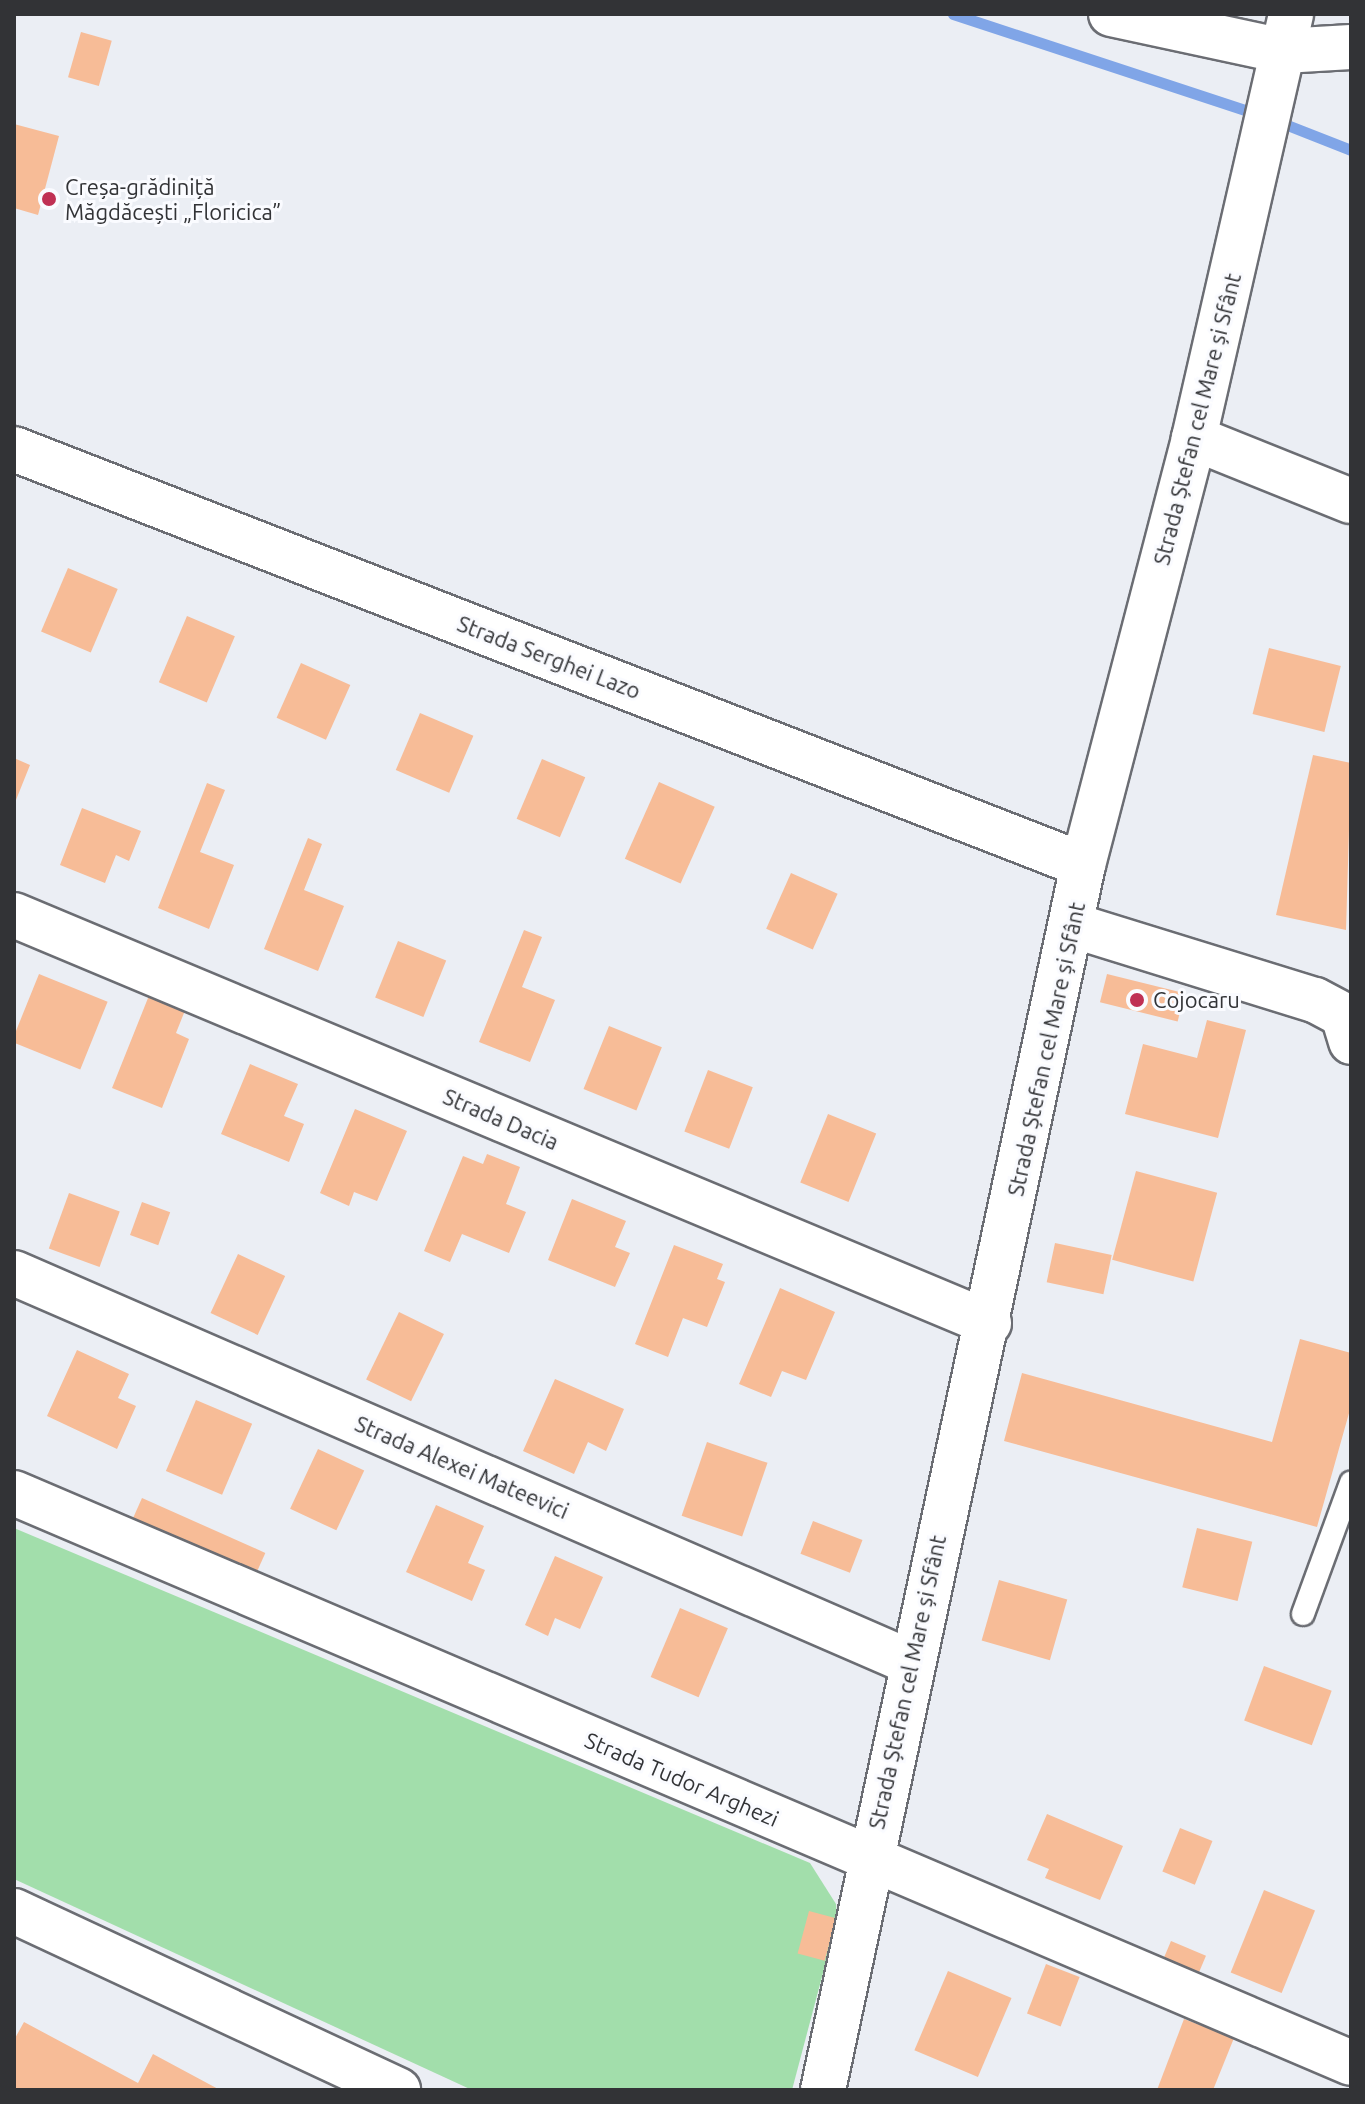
<!DOCTYPE html>
<html>
<head>
<meta charset="utf-8">
<style>
  body { margin:0 }
  #map { position:relative; width:1365px; height:2104px; overflow:hidden; background:#ebeef4; font-family:Ubuntu,sans-serif }
  div>[style] { position:absolute }
  .green>* { inset:0; background:#a2deab }
  .stream>* { height:11px; margin:-5.5px; padding:0 5.5px; transform-origin:5.5px; border-radius:5.5px; background:#80a5e7 }
  .building>* { inset:0; background:#f7bc97; transform-origin:0 0 }
  .roads { filter:drop-shadow(2px 0 #6b6d73) drop-shadow(-2px 0 #6b6d73) drop-shadow(0 2px #6b6d73) drop-shadow(0 -2px #6b6d73) }
  .service>* { height:22px; margin:-11px; padding:0 11px; transform-origin:11px; border-radius:11px; background:#fff }
  .minor>* { height:44px; margin:-22px; padding:0 22px; transform-origin:22px; border-radius:22px; background:#fff }
  .dots>* { width:22px; height:22px; translate:-50% -50%; box-sizing:border-box; border:4px solid #fafbff; border-radius:50% }
  span { translate:-50% -50%; white-space:nowrap; text-align:center; line-height:1.15; -webkit-text-stroke:6px #fafbff; paint-order:stroke }
  .poi-label { font-size:22px; color:#323336 }
  .left { translate:0 -50%; text-align:left }
  .street-label { font-size:22px; color:#323336 }
  .frame { position:absolute; inset:0; border:16px solid #323336; pointer-events:none }
</style>
</head>
<body>
<div id="map">
  <div class="green">
    <i style="clip-path:polygon(14px 1528px,810px 1863px,836px 1904px,837px 1920px,792px 2090px,472px 2090px,14px 1879px)"></i>
  </div>
  <div class="stream">
    <i style="left:953px;top:14px;width:324px;rotate:18.2deg"></i>
    <i style="left:1277px;top:121px;width:79px;rotate:21.4deg"></i>
  </div>
  <div class="building">
    <i style="left:81px;top:32px;width:32px;height:47px;rotate:16deg"></i>
    <i style="clip-path:polygon(14px 124px,59px 136px,38px 215px,14px 208px)"></i>
    <i style="left:68px;top:568px;width:54px;height:69px;rotate:23deg"></i>
    <i style="left:187px;top:616px;width:52px;height:72px;rotate:23deg"></i>
    <i style="left:1269px;top:648px;width:74px;height:68px;rotate:14deg"></i>
    <i style="left:301px;top:663px;width:54px;height:60px;rotate:24deg"></i>
    <i style="left:420px;top:713px;width:58px;height:62px;rotate:23deg"></i>
    <i style="clip-path:polygon(1313px 755px,1351px 763px,1346px 930px,1276px 915px)"></i>
    <i style="clip-path:polygon(14px 758px,30px 765px,14px 805px)"></i>
    <i style="left:542px;top:759px;width:47px;height:65px;rotate:23deg"></i>
    <i style="left:659px;top:782px;width:61px;height:84px;rotate:24deg"></i>
    <i style="clip-path:polygon(207px 783px,225px 790px,200px 852px,234px 865px,209px 929px,158px 908px)"></i>
    <i style="clip-path:polygon(82px 808px,141px 831px,129px 861px,116px 855px,105px 883px,60px 865px)"></i>
    <i style="clip-path:polygon(308px 838px,322px 844px,304px 890px,344px 906px,318px 971px,264px 949px)"></i>
    <i style="left:791px;top:873px;width:51px;height:61px;rotate:24deg"></i>
    <i style="clip-path:polygon(524px 930px,542px 937px,522px 987px,555px 1000px,530px 1062px,479px 1042px)"></i>
    <i style="left:398px;top:941px;width:52px;height:61px;rotate:22deg"></i>
    <i style="left:39px;top:974px;width:74px;height:73px;rotate:22deg"></i>
    <i style="left:1107px;top:974px;width:80px;height:29px;rotate:14deg"></i>
    <i style="clip-path:polygon(150px 993px,186px 1008px,176px 1033px,189px 1039px,162px 1108px,112px 1088px)"></i>
    <i style="clip-path:polygon(1207px 1020px,1246px 1030px,1218px 1138px,1125px 1114px,1143px 1044px,1197px 1058px)"></i>
    <i style="left:609px;top:1026px;width:57px;height:68px;rotate:22deg"></i>
    <i style="clip-path:polygon(250px 1064px,298px 1084px,284px 1116px,304px 1124px,289px 1162px,221px 1134px)"></i>
    <i style="left:708px;top:1070px;width:48px;height:66px;rotate:21deg"></i>
    <i style="clip-path:polygon(355px 1109px,407px 1131px,377px 1201px,354px 1192px,349px 1206px,320px 1193px)"></i>
    <i style="left:828px;top:1114px;width:52px;height:74px;rotate:22deg"></i>
    <i style="clip-path:polygon(487px 1154px,520px 1167px,506px 1204px,526px 1212px,509px 1253px,462px 1234px,450px 1262px,424px 1251px,463px 1156px,483px 1164px)"></i>
    <i style="left:1136px;top:1171px;width:84px;height:92px;rotate:15deg"></i>
    <i style="left:69px;top:1193px;width:54px;height:59px;rotate:20deg"></i>
    <i style="clip-path:polygon(572px 1199px,626px 1221px,615px 1247px,630px 1253px,615px 1287px,548px 1260px)"></i>
    <i style="left:142px;top:1202px;width:30px;height:35px;rotate:20deg"></i>
    <i style="left:1055px;top:1243px;width:58px;height:40px;rotate:12deg"></i>
    <i style="clip-path:polygon(674px 1245px,723px 1264px,717px 1279px,725px 1282px,707px 1327px,683px 1318px,668px 1357px,635px 1344px)"></i>
    <i style="left:238px;top:1254px;width:52px;height:65px;rotate:25deg"></i>
    <i style="clip-path:polygon(780px 1288px,835px 1312px,806px 1380px,782px 1371px,771px 1397px,739px 1384px)"></i>
    <i style="left:399px;top:1312px;width:50px;height:75px;rotate:26deg"></i>
    <i style="clip-path:polygon(1300px 1339px,1351px 1353px,1351px 1406px,1317px 1527px,1004px 1441px,1022px 1373px,1272px 1442px)"></i>
    <i style="clip-path:polygon(77px 1350px,129px 1374px,118px 1398px,136px 1406px,117px 1449px,47px 1416px)"></i>
    <i style="clip-path:polygon(555px 1379px,624px 1409px,606px 1451px,588px 1442px,574px 1474px,523px 1451px)"></i>
    <i style="left:196px;top:1400px;width:61px;height:77px;rotate:23deg"></i>
    <i style="left:707px;top:1442px;width:64px;height:78px;rotate:19deg"></i>
    <i style="left:318px;top:1449px;width:51px;height:66px;rotate:25deg"></i>
    <i style="left:142px;top:1498px;width:135px;height:28px;rotate:24deg"></i>
    <i style="clip-path:polygon(436px 1505px,484px 1526px,468px 1563px,485px 1570px,472px 1601px,406px 1572px)"></i>
    <i style="left:813px;top:1521px;width:53px;height:35px;rotate:21deg"></i>
    <i style="left:1197px;top:1528px;width:57px;height:61px;rotate:14deg"></i>
    <i style="clip-path:polygon(555px 1556px,603px 1577px,580px 1629px,555px 1618px,548px 1636px,525px 1625px)"></i>
    <i style="left:999px;top:1580px;width:71px;height:63px;rotate:16deg"></i>
    <i style="left:680px;top:1608px;width:52px;height:75px;rotate:23deg"></i>
    <i style="left:1264px;top:1666px;width:72px;height:58px;rotate:20deg"></i>
    <i style="clip-path:polygon(1047px 1814px,1123px 1846px,1100px 1900px,1045px 1878px,1049px 1869px,1027px 1860px)"></i>
    <i style="left:1180px;top:1828px;width:35px;height:47px;rotate:22deg"></i>
    <i style="left:1264px;top:1890px;width:55px;height:89px;rotate:22deg"></i>
    <i style="left:809px;top:1911px;width:28px;height:44px;rotate:15deg"></i>
    <i style="left:1171px;top:1941px;width:38px;height:20px;rotate:23deg"></i>
    <i style="left:1046px;top:1964px;width:36px;height:53px;rotate:21deg"></i>
    <i style="left:948px;top:1971px;width:69px;height:86px;rotate:23deg"></i>
    <i style="clip-path:polygon(1184px 2019px,1234px 2038px,1213px 2090px,1157px 2090px)"></i>
    <i style="clip-path:polygon(24px 2022px,138px 2083px,153px 2054px,220px 2090px,14px 2090px,14px 2040px)"></i>
  </div>
  <div class="roads">
    <div class="service">
      <i style="left:1303px;top:1614px;width:140px;rotate:-69.9deg"></i>
    </div>
    <div class="minor">
      <i style="left:1111px;top:14px;width:176px;rotate:12.1deg"></i>
      <i style="left:1283px;top:51px;width:68px;rotate:-3.4deg"></i>
      <i style="left:1194px;top:438px;width:169px;rotate:21.9deg"></i>
      <i style="left:14px;top:449px;width:1147px;rotate:21.26deg"></i>
      <i style="left:14px;top:915px;width:1057px;rotate:22.71deg"></i>
      <i style="left:1072px;top:925px;width:254px;rotate:17.2deg"></i>
      <i style="left:1315px;top:1000px;width:32px;rotate:28deg"></i>
      <i style="left:1343px;top:1015px;width:28px;rotate:73deg"></i>
      <i style="left:14px;top:1273px;width:977px;rotate:23.47deg"></i>
      <i style="left:14px;top:1493px;width:1453px;rotate:23.09deg"></i>
      <i style="left:14px;top:1911px;width:424px;rotate:25deg"></i>
      <i style="left:823px;top:2090px;width:1252px;rotate:-78.02deg"></i>
      <i style="left:1083px;top:865px;width:441px;rotate:-75.4deg"></i>
      <i style="left:1194px;top:438px;width:435px;rotate:-77.1deg"></i>
    </div>
  </div>
  <div class="dots">
    <i style="left:49px;top:199px;background:#c03054"></i>
    <i style="left:1137px;top:1000px;background:#c03054"></i>
  </div>
  <div class="poi-label">
    <span class="left" style="left:65px;top:199px">Creșa-grădiniță<br>Măgdăcești „Floricica”</span>
    <span class="left" style="left:1153px;top:1000px">Cojocaru</span>
  </div>
  <div class="street-label">
    <span style="left:1197px;top:419px;rotate:-76deg">Strada Ștefan cel Mare și Sfânt</span>
    <span style="left:549px;top:657px;rotate:21deg">Strada Serghei Lazo</span>
    <span style="left:1046px;top:1049px;rotate:-78deg">Strada Ștefan cel Mare și Sfânt</span>
    <span style="left:501px;top:1119px;rotate:23deg">Strada Dacia</span>
    <span style="left:462px;top:1467px;rotate:23deg">Strada Alexei Mateevici</span>
    <span style="left:907px;top:1682px;rotate:-78deg">Strada Ștefan cel Mare și Sfânt</span>
    <span style="left:682px;top:1779px;rotate:23deg">Strada Tudor Arghezi</span>
  </div>
  <div class="frame"></div>
</div>
</body>
</html>
